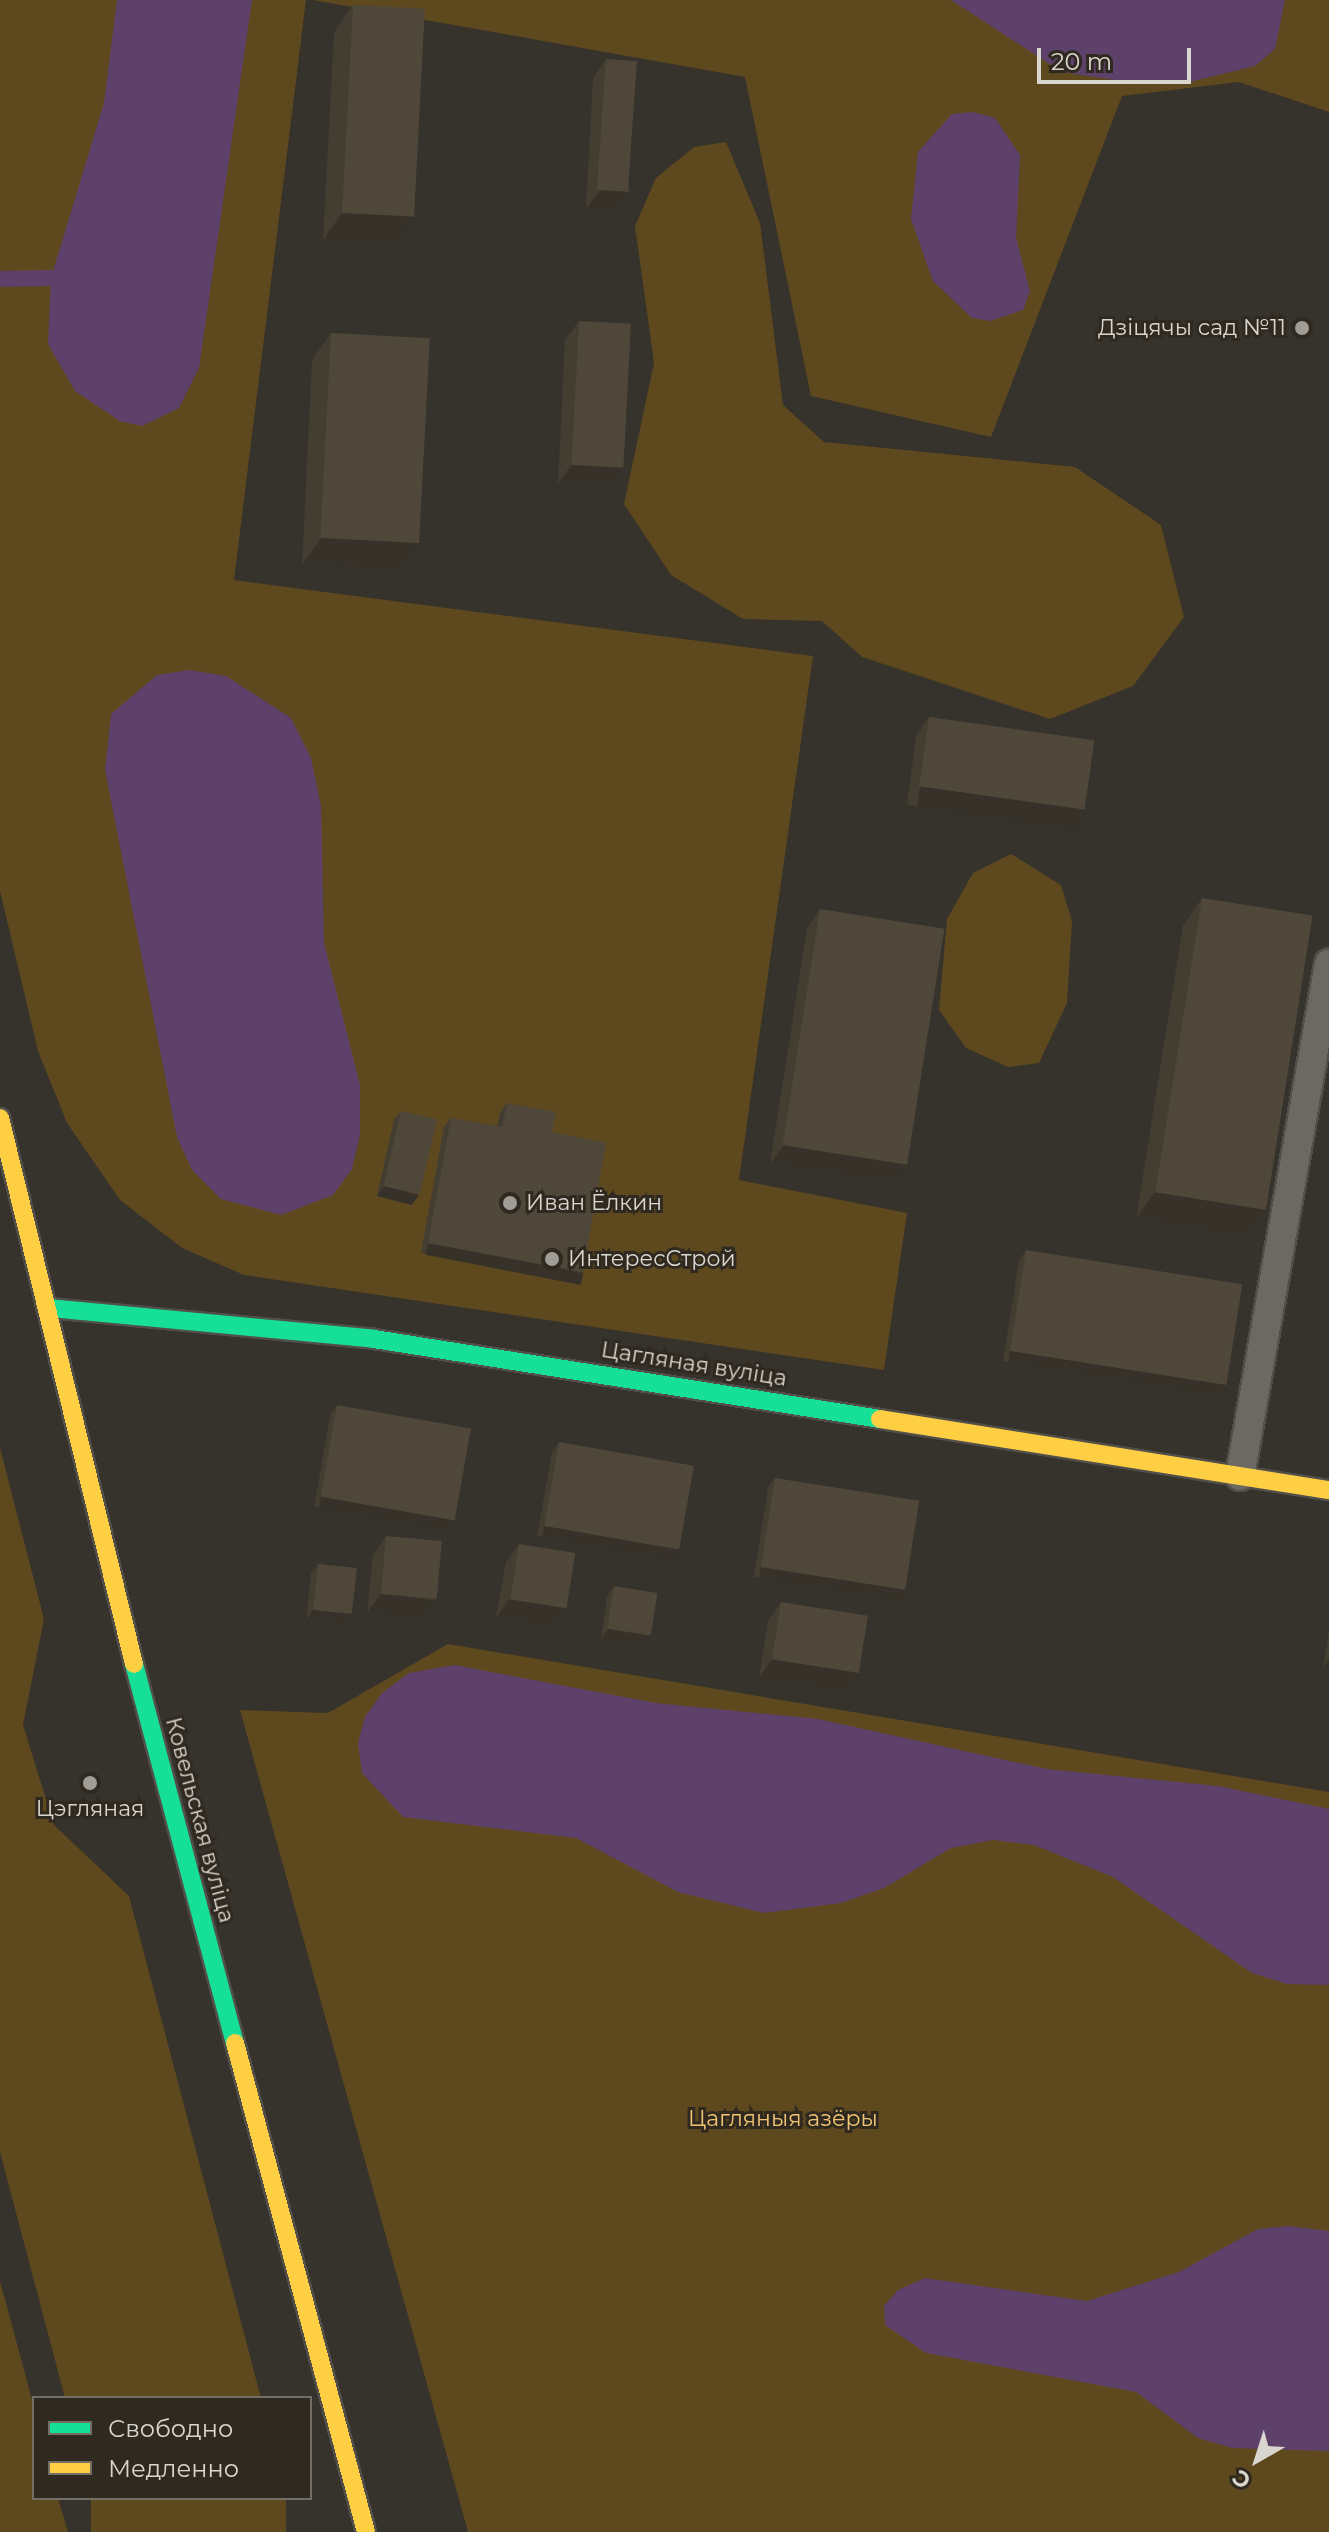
<!DOCTYPE html>
<html>
<head>
<meta charset="utf-8">
<style>
  body { margin:0 }
  #map { position:relative; width:1329px; height:2532px; overflow:hidden; background:#36322c; font-family:Montserrat,sans-serif }
  div>[style] { position:absolute }
  .green>* { inset:0; background:#5e481e; transform-origin:0 0 }
  .water>* { inset:0; background:#5e416a }
  .stream>* { height:16px; margin:-8px; padding:0 8px; transform-origin:8px; border-radius:8px; background:#5e416a }
  .roads { filter:drop-shadow(2px 0 #524f4a) drop-shadow(-2px 0 #524f4a) drop-shadow(0 2px #524f4a) drop-shadow(0 -2px #524f4a) }
  .lane>* { height:28px; margin:-14px; padding:0 14px; transform-origin:14px; border-radius:14px; background:#6c6964 }
  .fast>* { height:18px; margin:-9px; padding:0 9px; transform-origin:9px; border-radius:9px; background:#16e098 }
  .slow>* { height:18px; margin:-9px; padding:0 9px; transform-origin:9px; border-radius:9px; background:#ffcf43 }
  .wall>* { inset:0; background:#443d32 }
  .shaded-wall>* { inset:0; background:#373229; transform-origin:0 0 }
  .building>* { inset:0; background:#4f473a; transform-origin:0 0 }
  .dots>* { width:22px; height:22px; translate:-50% -50%; box-sizing:border-box; border:4px solid #2f2920; border-radius:50% }
  span { translate:-50% -50%; white-space:nowrap; text-align:center; line-height:1.15; -webkit-text-stroke:6px #2f2920; paint-order:stroke }
  .poi-label { font-size:22px; color:#d9d6cf }
  .right { translate:-100% -50%; text-align:right }
  .left { translate:0 -50%; text-align:left }
  .street-label { font-size:22px; color:#d9d6cf }
  .park-label { font-size:22px; color:#f0c472 }
  .legend { position:absolute; left:32px; top:2396px; width:280px; height:104px; box-sizing:border-box; background:#2f2920; border:2px solid #736e66; margin:0; padding:10px 14px; list-style:none; font-size:24px; color:#d9d6cf }
  .legend li { display:flex; align-items:center; gap:16px; height:40px }
  .legend b { width:40px; border:2px solid #736e66 }
  .north { position:absolute; left:1217px; top:2420px; width:80px; height:80px; -webkit-text-stroke:6px #2f2920; paint-order:stroke; rotate:219deg; font-size:22px; font-weight:700; line-height:32px; text-align:center; color:#d9d6cf }
  .north::after { content:''; display:block; margin:auto; width:28px; height:36px; background:#d9d6cf; clip-path:polygon(50% 0,100% 100%,50% 72%,0 100%) }
  .scale { position:absolute; left:1037px; top:48px; width:154px; height:36px; box-sizing:border-box; border:4px solid #d9d6cf; border-top:0; padding-left:10px; font-size:24px; line-height:28px; white-space:nowrap; color:#d9d6cf; -webkit-text-stroke:6px #2f2920; paint-order:stroke }
</style>
</head>
<body>
<div id="map">
  <div class="green">
    <i style="clip-path:polygon(0 0,306px 0,234px 580px,813px 656px,739px 1180px,907px 1213px,884px 1370px,244px 1275px,182px 1248px,120px 1200px,67px 1123px,38px 1051px,0 891px)"></i>
    <i style="clip-path:polygon(313px 0,1329px 0,1329px 112px,1239px 82px,1122px 96px,991px 437px,811px 396px,745px 77px)"></i>
    <i style="clip-path:polygon(726px 142px,760px 223px,783px 405px,824px 442px,1075px 467px,1161px 525px,1184px 617px,1133px 686px,1050px 719px,862px 657px,822px 621px,743px 619px,671px 575px,624px 504px,654px 363px,635px 226px,656px 178px,694px 147px)"></i>
    <i style="clip-path:polygon(1011px 854px,1061px 885px,1072px 921px,1067px 1003px,1039px 1063px,1008px 1067px,966px 1048px,939px 1010px,947px 919px,973px 873px)"></i>
    <i style="clip-path:polygon(0 1448px,44px 1619px,23px 1725px,54px 1825px,129px 1896px,261px 2398px,65px 2398px,0 2152px)"></i>
    <i style="clip-path:polygon(448px 1644px,1329px 1792px,1329px 2532px,468px 2532px,240px 1710px,328px 1713px)"></i>
    <i style="clip-path:polygon(0 2281px,34px 2407px,34px 2498px,58px 2498px,68px 2532px,0 2532px)"></i>
    <i style="left:91px;top:2498px;width:195px;height:35px"></i>
  </div>
  <div class="water">
    <i style="clip-path:polygon(117px 0,252px 0,199px 368px,179px 408px,142px 426px,120px 421px,75px 391px,48px 344px,51px 278px,104px 103px)"></i>
    <i style="clip-path:polygon(951px 0,1285px 0,1275px 49px,1255px 66px,1190px 82px,1141px 84px,1062px 72px)"></i>
    <i style="clip-path:polygon(973px 112px,995px 118px,1020px 155px,1016px 238px,1030px 291px,1023px 310px,990px 321px,972px 318px,933px 281px,911px 219px,918px 152px,952px 114px)"></i>
    <i style="clip-path:polygon(189px 670px,226px 676px,291px 718px,311px 758px,321px 806px,324px 943px,360px 1085px,360px 1135px,352px 1169px,333px 1195px,281px 1215px,221px 1199px,192px 1170px,177px 1137px,105px 770px,111px 714px,157px 675px)"></i>
    <i style="clip-path:polygon(454px 1665px,656px 1703px,818px 1719px,1047px 1769px,1218px 1786px,1329px 1809px,1329px 1985px,1287px 1984px,1252px 1973px,1113px 1877px,1034px 1845px,993px 1840px,951px 1848px,884px 1888px,841px 1903px,764px 1913px,678px 1892px,576px 1838px,403px 1817px,362px 1773px,358px 1743px,365px 1717px,382px 1693px,409px 1673px)"></i>
    <i style="clip-path:polygon(1289px 2226px,1329px 2231px,1329px 2451px,1232px 2448px,1198px 2438px,1136px 2392px,926px 2353px,885px 2325px,884px 2306px,898px 2290px,925px 2278px,1087px 2301px,1179px 2272px,1258px 2229px)"></i>
  </div>
  <div class="stream">
    <i style="left:0;top:279px;width:51px;rotate:-1.1deg"></i>
  </div>
  <div class="roads">
    <div class="lane">
      <i style="left:1240px;top:1476px;width:520px;rotate:-80.14deg"></i>
    </div>
    <div class="fast">
      <i style="left:49px;top:1308px;width:326px;rotate:5.4deg"></i>
      <i style="left:374px;top:1339px;width:512px;rotate:8.98deg"></i>
      <i style="left:134px;top:1664px;width:392px;rotate:75.1deg"></i>
    </div>
    <div class="slow">
      <i style="left:0;top:1118px;width:562px;rotate:76.21deg"></i>
      <i style="left:880px;top:1419px;width:455px;rotate:9deg"></i>
      <i style="left:235px;top:2043px;width:506px;rotate:75deg"></i>
    </div>
  </div>
  <div class="wall">
    <i style="clip-path:polygon(353px 5px,415px 217px,396px 244px,323px 240px,334px 32px)"></i>
    <i style="clip-path:polygon(606px 59px,630px 192px,617px 211px,586px 209px,593px 78px)"></i>
    <i style="clip-path:polygon(579px 321px,624px 468px,611px 487px,558px 484px,565px 340px)"></i>
    <i style="clip-path:polygon(331px 333px,420px 543px,401px 570px,302px 565px,312px 360px)"></i>
    <i style="clip-path:polygon(929px 717px,1086px 808px,1072px 827px,907px 805px,916px 736px)"></i>
    <i style="clip-path:polygon(1202px 898px,1265px 1210px,1246px 1237px,1136px 1219px,1183px 925px)"></i>
    <i style="clip-path:polygon(820px 909px,895px 1183px,770px 1164px,807px 928px)"></i>
    <i style="clip-path:polygon(507px 1103px,552px 1132px,583px 1272px,576px 1282px,421px 1253px,444px 1127px,451px 1118px,497px 1126px,500px 1113px)"></i>
    <i style="clip-path:polygon(401px 1111px,412px 1205px,377px 1196px,394px 1120px)"></i>
    <i style="clip-path:polygon(1026px 1250px,1218px 1396px,1003px 1361px,1019px 1260px)"></i>
    <i style="clip-path:polygon(337px 1405px,456px 1520px,449px 1530px,314px 1507px,330px 1415px)"></i>
    <i style="clip-path:polygon(559px 1442px,673px 1560px,537px 1536px,552px 1452px)"></i>
    <i style="clip-path:polygon(775px 1478px,898px 1600px,754px 1577px,768px 1487px)"></i>
    <i style="clip-path:polygon(386px 1536px,436px 1600px,423px 1619px,367px 1613px,373px 1555px)"></i>
    <i style="clip-path:polygon(519px 1544px,566px 1608px,553px 1627px,496px 1618px,506px 1562px)"></i>
    <i style="clip-path:polygon(318px 1564px,352px 1614px,345px 1624px,306px 1620px,311px 1573px)"></i>
    <i style="clip-path:polygon(614px 1586px,650px 1636px,644px 1646px,601px 1639px,607px 1596px)"></i>
    <i style="clip-path:polygon(781px 1602px,846px 1692px,759px 1678px,768px 1621px)"></i>
    <i style="clip-path:polygon(1329px 1630px,1329px 1669px,1323px 1668px)"></i>
  </div>
  <div class="shaded-wall">
    <i style="clip-path:polygon(600px 190px,630px 192px,617px 211px,586px 209px)"></i>
    <i style="clip-path:polygon(342px 213px,415px 217px,396px 244px,323px 240px)"></i>
    <i style="clip-path:polygon(571px 465px,624px 468px,611px 487px,558px 484px)"></i>
    <i style="clip-path:polygon(321px 538px,420px 543px,401px 570px,302px 565px)"></i>
    <i style="left:920px;top:786px;width:167px;height:23px;rotate:8deg"></i>
    <i style="clip-path:polygon(784px 1145px,908px 1164px,895px 1183px,770px 1164px)"></i>
    <i style="clip-path:polygon(384px 1186px,419px 1195px,412px 1205px,377px 1196px)"></i>
    <i style="clip-path:polygon(1155px 1192px,1265px 1210px,1246px 1237px,1136px 1219px)"></i>
    <i style="left:428px;top:1243px;width:158px;height:12px;rotate:11deg"></i>
    <i style="left:1010px;top:1351px;width:218px;height:12px;rotate:9deg"></i>
    <i style="left:321px;top:1497px;width:137px;height:12px;rotate:10deg"></i>
    <i style="left:544px;top:1526px;width:138px;height:12px;rotate:10deg"></i>
    <i style="left:761px;top:1567px;width:146px;height:12px;rotate:9deg"></i>
    <i style="clip-path:polygon(381px 1594px,436px 1600px,423px 1619px,367px 1613px)"></i>
    <i style="clip-path:polygon(509px 1599px,566px 1608px,553px 1627px,496px 1618px)"></i>
    <i style="clip-path:polygon(313px 1610px,352px 1614px,345px 1624px,306px 1620px)"></i>
    <i style="clip-path:polygon(608px 1629px,650px 1636px,644px 1646px,601px 1639px)"></i>
    <i style="clip-path:polygon(772px 1659px,859px 1673px,846px 1692px,759px 1678px)"></i>
    <i style="clip-path:polygon(1329px 1660px,1329px 1669px,1323px 1668px)"></i>
  </div>
  <div class="building">
    <i style="left:353px;top:5px;width:72px;height:208px;rotate:3deg"></i>
    <i style="left:606px;top:59px;width:31px;height:131px;rotate:4deg"></i>
    <i style="left:579px;top:321px;width:52px;height:144px;rotate:3deg"></i>
    <i style="left:331px;top:333px;width:99px;height:205px;rotate:3deg"></i>
    <i style="left:929px;top:717px;width:167px;height:70px;rotate:8deg"></i>
    <i style="left:1202px;top:898px;width:112px;height:298px;rotate:9deg"></i>
    <i style="left:820px;top:909px;width:126px;height:239px;rotate:9deg"></i>
    <i style="clip-path:polygon(507px 1103px,556px 1112px,552px 1132px,606px 1143px,583px 1272px,428px 1243px,451px 1118px,502px 1127px)"></i>
    <i style="left:401px;top:1111px;width:37px;height:77px;rotate:13deg"></i>
    <i style="left:1026px;top:1250px;width:219px;height:102px;rotate:9deg"></i>
    <i style="left:337px;top:1405px;width:136px;height:93px;rotate:10deg"></i>
    <i style="left:559px;top:1442px;width:137px;height:85px;rotate:10deg"></i>
    <i style="left:775px;top:1478px;width:146px;height:90px;rotate:9deg"></i>
    <i style="left:386px;top:1536px;width:56px;height:58px;rotate:5deg"></i>
    <i style="left:519px;top:1544px;width:57px;height:56px;rotate:9deg"></i>
    <i style="left:318px;top:1564px;width:39px;height:46px;rotate:6deg"></i>
    <i style="left:614px;top:1586px;width:44px;height:43px;rotate:9deg"></i>
    <i style="left:781px;top:1602px;width:88px;height:58px;rotate:9deg"></i>
  </div>
  <div class="dots">
    <i style="left:1302px;top:328px;background:#a09d96"></i>
    <i style="left:510px;top:1203px;background:#a09d96"></i>
    <i style="left:552px;top:1259px;background:#a09d96"></i>
    <i style="left:90px;top:1783px;background:#a09d96"></i>
  </div>
  <div class="poi-label">
    <span class="right" style="left:1286px;top:328px">Дзіцячы сад №11</span>
    <span class="left" style="left:526px;top:1203px">Иван Ёлкин</span>
    <span class="left" style="left:568px;top:1259px">ИнтересСтрой</span>
    <span style="left:90px;top:1809px">Цэгляная</span>
  </div>
  <div class="street-label">
    <span style="left:694px;top:1364px;rotate:9deg">Цагляная вуліца</span>
    <span style="left:200px;top:1820px;rotate:75deg">Ковельская вуліца</span>
  </div>
  <div class="park-label">
    <span style="left:783px;top:2119px">Цагляныя азёры</span>
  </div>
  <ul class="legend">
  <li><b style="height:10px;background:#16e098"></b>Свободно</li>
  <li><b style="height:10px;background:#ffcf43"></b>Медленно</li>
  </ul>
  <div class="north">С</div>
  <div class="scale">20 m</div>
</div>
</body>
</html>
